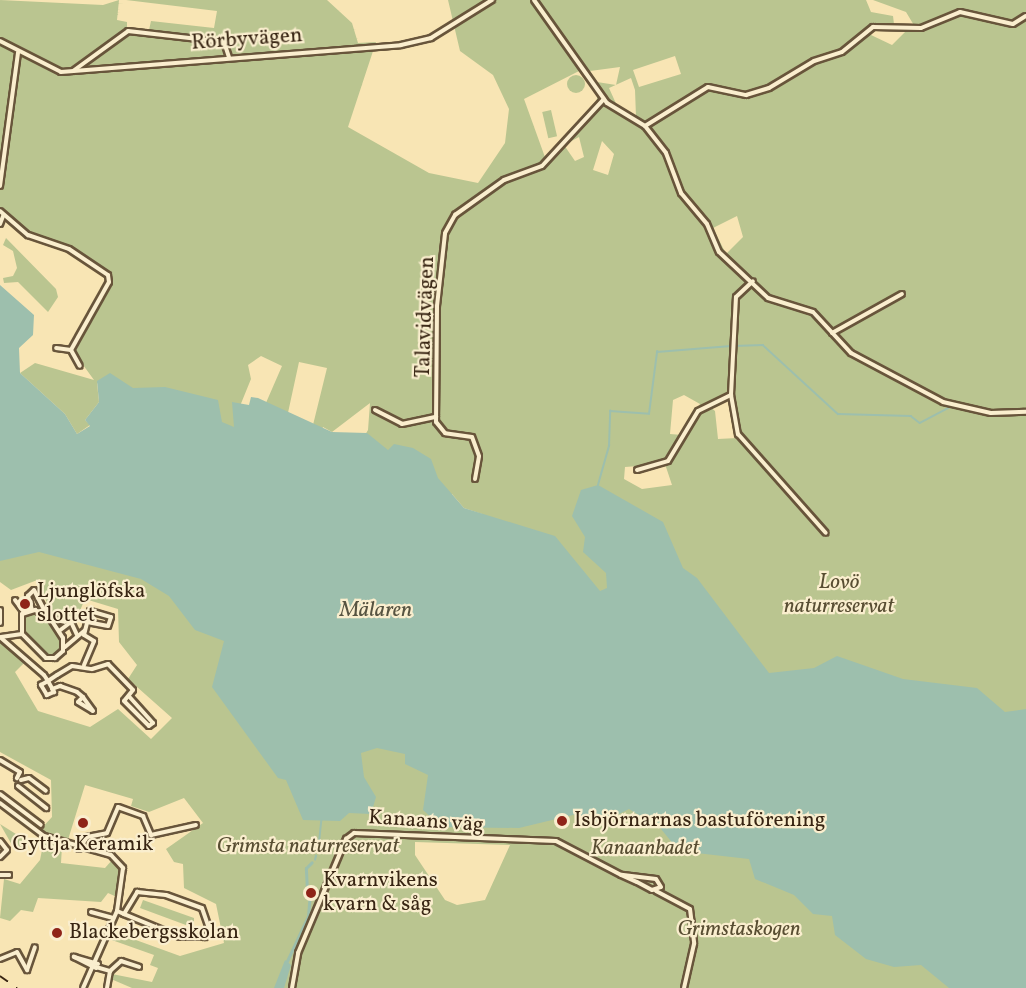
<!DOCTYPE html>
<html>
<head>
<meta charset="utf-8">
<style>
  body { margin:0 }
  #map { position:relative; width:1026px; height:988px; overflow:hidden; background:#f8e5b4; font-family:Vollkorn,serif }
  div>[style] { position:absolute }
  .green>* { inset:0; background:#bac590; transform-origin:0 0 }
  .round { border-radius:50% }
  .water>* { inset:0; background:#9dbfad }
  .stream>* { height:1.5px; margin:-0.75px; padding:0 0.75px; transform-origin:0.75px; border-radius:0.75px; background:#9dbfad }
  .canal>* { height:3px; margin:-1.5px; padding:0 1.5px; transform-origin:1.5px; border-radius:1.5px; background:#9dbfad }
  .roads { filter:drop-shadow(2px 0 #68553b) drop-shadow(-2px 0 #68553b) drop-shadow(0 2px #68553b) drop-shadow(0 -2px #68553b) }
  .minor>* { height:4px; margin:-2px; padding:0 2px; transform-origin:2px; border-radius:2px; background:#faeece }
  .rail>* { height:1.5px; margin-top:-0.75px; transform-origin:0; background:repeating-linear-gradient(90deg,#382513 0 10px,transparent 0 20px) }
  .dots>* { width:16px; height:16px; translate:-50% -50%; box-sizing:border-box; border:3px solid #faeece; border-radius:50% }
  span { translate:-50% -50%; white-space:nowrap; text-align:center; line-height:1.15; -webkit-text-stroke:4.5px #faeece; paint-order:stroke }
  .street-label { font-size:21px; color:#382513 }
  .park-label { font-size:21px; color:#584d32; font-style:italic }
  .poi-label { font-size:21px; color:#382513 }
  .left { translate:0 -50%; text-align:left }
  .water-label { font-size:22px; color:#565341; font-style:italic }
</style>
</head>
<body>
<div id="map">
  <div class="green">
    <i style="clip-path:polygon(evenodd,0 0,103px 5px,119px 0,117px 20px,127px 22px,127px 28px,149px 30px,151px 21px,214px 28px,217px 11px,126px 0,327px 0,352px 23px,358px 43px,376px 42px,348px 127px,429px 173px,478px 183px,505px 143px,509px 109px,493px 75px,460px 51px,448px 0,866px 0,871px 12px,893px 16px,894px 24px,888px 25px,915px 27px,906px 12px,873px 0,1026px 0,1026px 857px,1018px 863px,734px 753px,401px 606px,169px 487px,57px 487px,0 452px,0 309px,18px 328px,11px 349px,16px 380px,72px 439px,80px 444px,96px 435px,110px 396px,108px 387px,97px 383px,99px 402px,85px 420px,90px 425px,77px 434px,65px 414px,20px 373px,35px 363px,94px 380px,70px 347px,107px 280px,71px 253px,27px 236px,0 216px,0 0,875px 28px,906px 31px,892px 45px,871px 35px,875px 28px,0 0,675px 56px,681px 74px,639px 87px,633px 70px,675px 56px,0 0,620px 67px,616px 85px,597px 82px,590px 71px,620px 67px,0 0,581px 70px,598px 94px,594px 113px,546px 160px,524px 99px,581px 70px,0 0,631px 78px,635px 90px,636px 117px,618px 108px,609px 88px,631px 78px,0 0,579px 137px,584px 157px,575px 161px,564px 145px,579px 137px,0 0,602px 141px,614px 154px,608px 175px,593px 170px,602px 141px,0 0,737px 216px,743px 237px,726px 254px,713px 228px,737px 216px,0 0,261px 356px,282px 366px,262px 412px,240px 406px,251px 379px,248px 365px,261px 356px,0 0,299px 362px,327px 368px,312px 429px,286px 422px,299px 362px,0 0,684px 395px,700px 404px,682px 435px,670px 434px,673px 400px,684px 395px,0 0,731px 398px,737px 438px,718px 439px,715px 411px,709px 406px,731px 398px,0 0,370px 403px,368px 430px,359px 445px,317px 440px,323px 427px,332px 432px,370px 403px,0 0,665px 464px,672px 485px,642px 489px,624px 479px,625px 467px,665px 464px,0 0,452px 494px,464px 508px,482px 514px,479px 522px,448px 503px,452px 494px)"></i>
    <i class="round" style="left:567px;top:75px;width:18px;height:18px"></i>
    <i style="left:551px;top:110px;width:27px;height:9px;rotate:77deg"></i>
    <i style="clip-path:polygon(6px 238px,56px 289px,58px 297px,48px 312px,18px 282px,4px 283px,3px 278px,13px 276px,17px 268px,13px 251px,3px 245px)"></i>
    <i style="clip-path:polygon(evenodd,0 515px,569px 771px,1026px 988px,132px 988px,111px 979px,112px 974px,152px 982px,158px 968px,150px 965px,154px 955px,109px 939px,111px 931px,180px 956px,224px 943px,216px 904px,184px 888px,183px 864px,174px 862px,166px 849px,203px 823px,184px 798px,149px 812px,131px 806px,133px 799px,85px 785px,67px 843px,39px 831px,52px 817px,51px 780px,0 752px,0 639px,25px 662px,15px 672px,38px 711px,90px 727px,118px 709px,151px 739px,172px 718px,128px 679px,137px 665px,119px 642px,118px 609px,85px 599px,75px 622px,50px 615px,40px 579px,11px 590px,0 582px,0 515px,415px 842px,510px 845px,485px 900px,457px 905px,445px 900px,415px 855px,415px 842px)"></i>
    <i style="clip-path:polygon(34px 611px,56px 629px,62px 641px,57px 655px,42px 654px,23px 633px,24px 614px)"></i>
    <i style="clip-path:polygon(0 824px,27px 841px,26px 850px,12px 845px)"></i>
    <i style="clip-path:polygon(44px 840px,62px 846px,61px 863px,105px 868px,113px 859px,121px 872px,119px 898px,108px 893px,101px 902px,38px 898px,33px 912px,21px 910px,10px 921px,0 918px,4px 879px,20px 884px,40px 860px)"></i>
    <i style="clip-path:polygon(143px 900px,194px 918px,194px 928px,140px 908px)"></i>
  </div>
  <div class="water">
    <i style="clip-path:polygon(0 285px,34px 315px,33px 335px,19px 348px,20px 373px,65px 414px,77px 434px,90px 426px,85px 420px,99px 402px,97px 381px,110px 373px,133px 388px,165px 387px,218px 400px,222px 422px,234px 427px,232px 402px,249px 405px,251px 397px,258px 398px,332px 432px,367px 433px,388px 450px,394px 444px,413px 448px,431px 459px,438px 478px,464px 508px,555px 536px,600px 591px,607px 588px,606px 573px,583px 552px,585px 537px,572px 516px,581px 490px,598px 485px,663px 522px,683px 568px,697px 578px,769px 673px,814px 668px,837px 656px,903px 679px,977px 688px,1005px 712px,1026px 709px,1026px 988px,949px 988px,921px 965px,894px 967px,866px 959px,835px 935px,832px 916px,813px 914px,794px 895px,755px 879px,749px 859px,679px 851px,661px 829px,629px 809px,601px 823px,588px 823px,577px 814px,519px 828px,442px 827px,423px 810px,428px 775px,405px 764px,405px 754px,377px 748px,361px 753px,364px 777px,376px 797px,371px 814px,349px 813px,340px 821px,303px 820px,286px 780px,278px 778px,212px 687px,224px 641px,195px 630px,169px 596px,141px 579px,39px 552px,0 561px)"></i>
    <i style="clip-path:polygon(285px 960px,291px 965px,284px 988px,274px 988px)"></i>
  </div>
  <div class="stream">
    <i style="left:734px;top:346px;width:29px;rotate:-2deg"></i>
    <i style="left:763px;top:345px;width:102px;rotate:42.6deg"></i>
    <i style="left:838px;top:414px;width:73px;rotate:1.6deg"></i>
    <i style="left:911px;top:416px;width:11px;rotate:38deg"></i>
    <i style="left:920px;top:423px;width:34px;rotate:-28deg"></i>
    <i style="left:598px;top:485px;width:41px;rotate:-74.2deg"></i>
    <i style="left:609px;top:446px;width:35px;rotate:-88deg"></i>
    <i style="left:610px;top:411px;width:39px;rotate:4deg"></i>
    <i style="left:649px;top:414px;width:63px;rotate:-82.6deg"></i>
    <i style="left:657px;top:352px;width:74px;rotate:-4.6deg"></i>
    <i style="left:318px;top:852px;width:31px;rotate:-84deg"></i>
    <i style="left:315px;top:860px;width:4px;rotate:-76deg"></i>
  </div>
  <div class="canal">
    <i style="left:307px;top:890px;width:22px;rotate:-93deg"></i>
    <i style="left:306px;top:868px;width:8px;rotate:-45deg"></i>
    <i style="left:287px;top:961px;width:50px;rotate:-65deg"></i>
    <i style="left:308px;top:916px;width:21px;rotate:-85deg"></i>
  </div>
  <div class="roads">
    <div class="minor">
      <i style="left:534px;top:0;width:126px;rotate:54.7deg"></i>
      <i style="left:607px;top:103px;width:44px;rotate:31.2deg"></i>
      <i style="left:645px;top:126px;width:34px;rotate:52deg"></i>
      <i style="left:666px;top:153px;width:43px;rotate:69.4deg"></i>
      <i style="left:681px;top:193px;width:40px;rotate:50deg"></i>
      <i style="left:707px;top:224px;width:30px;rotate:67deg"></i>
      <i style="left:719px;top:252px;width:67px;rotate:43.2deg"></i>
      <i style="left:768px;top:298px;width:47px;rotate:17.3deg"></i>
      <i style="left:813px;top:312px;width:56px;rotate:47.2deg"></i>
      <i style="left:851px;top:353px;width:104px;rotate:28deg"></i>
      <i style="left:943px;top:402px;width:49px;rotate:12.9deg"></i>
      <i style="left:991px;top:413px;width:35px;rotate:-2deg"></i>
      <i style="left:0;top:41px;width:68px;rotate:26.9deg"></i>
      <i style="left:61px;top:72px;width:341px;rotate:-4.5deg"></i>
      <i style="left:401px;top:45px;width:31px;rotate:-13deg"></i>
      <i style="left:431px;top:38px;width:72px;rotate:-31.9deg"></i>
      <i style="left:73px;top:71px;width:68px;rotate:-36deg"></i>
      <i style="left:128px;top:31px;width:97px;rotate:6.5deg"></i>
      <i style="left:224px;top:42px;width:16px;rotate:72deg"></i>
      <i style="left:645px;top:126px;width:74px;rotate:-31.8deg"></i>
      <i style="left:708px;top:87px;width:39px;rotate:12deg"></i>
      <i style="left:746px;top:95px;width:24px;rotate:-17deg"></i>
      <i style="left:769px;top:88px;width:52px;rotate:-31deg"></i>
      <i style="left:814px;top:61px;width:29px;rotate:-18deg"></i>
      <i style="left:842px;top:52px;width:40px;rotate:-39deg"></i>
      <i style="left:873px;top:27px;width:48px;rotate:1.2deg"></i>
      <i style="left:921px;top:28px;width:42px;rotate:-22.3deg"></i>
      <i style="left:960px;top:12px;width:54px;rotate:12.8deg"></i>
      <i style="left:1013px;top:24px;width:15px;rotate:-32deg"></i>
      <i style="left:0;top:186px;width:135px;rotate:-82.3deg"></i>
      <i style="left:0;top:211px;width:37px;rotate:41deg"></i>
      <i style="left:28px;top:235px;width:43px;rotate:18.9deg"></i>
      <i style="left:69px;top:249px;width:47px;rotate:33.7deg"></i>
      <i style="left:108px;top:275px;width:7px;rotate:82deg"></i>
      <i style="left:109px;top:282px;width:78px;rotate:119.2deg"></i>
      <i style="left:71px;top:350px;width:15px;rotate:-172deg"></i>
      <i style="left:0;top:224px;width:9px;rotate:-69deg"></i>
      <i style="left:832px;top:333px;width:80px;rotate:-29.1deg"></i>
      <i style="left:71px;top:350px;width:18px;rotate:61deg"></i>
      <i style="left:731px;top:395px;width:40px;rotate:80deg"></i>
      <i style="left:738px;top:434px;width:132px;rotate:48.4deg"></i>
      <i style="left:375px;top:410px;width:30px;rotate:27deg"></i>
      <i style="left:402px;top:424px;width:35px;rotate:-12deg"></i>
      <i style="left:637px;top:470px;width:32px;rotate:-16deg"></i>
      <i style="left:668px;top:461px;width:58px;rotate:-59deg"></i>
      <i style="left:698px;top:411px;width:37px;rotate:-26deg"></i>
      <i style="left:731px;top:395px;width:98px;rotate:-87.1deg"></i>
      <i style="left:736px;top:297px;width:23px;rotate:-43deg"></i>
      <i style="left:475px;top:479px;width:23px;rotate:-80deg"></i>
      <i style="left:479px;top:456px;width:20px;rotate:-110deg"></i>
      <i style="left:472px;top:437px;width:27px;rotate:-172deg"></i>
      <i style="left:445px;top:433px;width:14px;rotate:-129deg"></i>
      <i style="left:436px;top:422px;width:116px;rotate:-89.5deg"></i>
      <i style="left:437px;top:306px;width:73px;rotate:-83.7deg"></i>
      <i style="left:445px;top:233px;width:21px;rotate:-61deg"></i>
      <i style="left:455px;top:215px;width:60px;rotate:-35.5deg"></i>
      <i style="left:504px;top:180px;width:40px;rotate:-20.2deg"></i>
      <i style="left:542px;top:166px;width:91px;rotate:-47.2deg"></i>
      <i style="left:15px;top:600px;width:15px;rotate:53deg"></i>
      <i style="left:0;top:610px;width:13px;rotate:90deg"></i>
      <i style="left:32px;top:610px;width:15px;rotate:-106deg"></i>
      <i style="left:28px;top:596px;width:8px;rotate:-45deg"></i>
      <i style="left:34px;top:590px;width:27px;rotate:63deg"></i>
      <i style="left:35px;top:610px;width:17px;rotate:28deg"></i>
      <i style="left:50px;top:618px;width:24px;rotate:57deg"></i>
      <i style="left:63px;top:638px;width:13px;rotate:90deg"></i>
      <i style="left:63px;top:651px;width:11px;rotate:139deg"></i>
      <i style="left:55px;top:658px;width:9px;rotate:180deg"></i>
      <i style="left:46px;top:658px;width:34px;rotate:-135deg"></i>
      <i style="left:22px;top:634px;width:20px;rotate:-90deg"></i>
      <i style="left:22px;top:614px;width:14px;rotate:-17deg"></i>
      <i style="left:52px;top:619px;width:13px;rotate:13deg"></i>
      <i style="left:59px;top:631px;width:15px;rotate:-37deg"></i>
      <i style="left:71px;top:622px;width:14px;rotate:65deg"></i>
      <i style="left:0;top:637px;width:58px;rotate:40.8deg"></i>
      <i style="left:44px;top:675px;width:7px;rotate:56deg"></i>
      <i style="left:48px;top:681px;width:13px;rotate:61deg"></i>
      <i style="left:54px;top:692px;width:8px;rotate:157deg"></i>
      <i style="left:47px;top:695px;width:12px;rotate:-121deg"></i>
      <i style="left:41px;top:685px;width:8px;rotate:-30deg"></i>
      <i style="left:48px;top:681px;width:11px;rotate:-34deg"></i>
      <i style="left:57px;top:675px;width:17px;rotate:-31deg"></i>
      <i style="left:72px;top:666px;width:20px;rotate:9deg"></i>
      <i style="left:92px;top:669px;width:17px;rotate:-17deg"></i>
      <i style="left:108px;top:664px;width:36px;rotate:46deg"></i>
      <i style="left:133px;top:690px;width:14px;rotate:129deg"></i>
      <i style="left:124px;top:701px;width:35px;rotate:45deg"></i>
      <i style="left:149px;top:726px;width:5px;rotate:-37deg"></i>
      <i style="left:153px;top:723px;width:36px;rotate:-132deg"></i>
      <i style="left:1px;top:637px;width:21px;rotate:-8deg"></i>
      <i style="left:65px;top:647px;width:26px;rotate:-40deg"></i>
      <i style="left:84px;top:665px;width:26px;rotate:-67deg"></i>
      <i style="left:94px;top:641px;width:12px;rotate:-149deg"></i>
      <i style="left:84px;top:635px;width:25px;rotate:-76deg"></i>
      <i style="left:90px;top:611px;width:22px;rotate:16deg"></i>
      <i style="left:111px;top:617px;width:9px;rotate:108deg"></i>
      <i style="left:108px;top:626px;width:20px;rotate:-169deg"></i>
      <i style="left:52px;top:689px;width:9px;rotate:-21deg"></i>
      <i style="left:60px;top:686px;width:18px;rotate:19deg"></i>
      <i style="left:77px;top:692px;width:8px;rotate:40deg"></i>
      <i style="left:83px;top:697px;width:7px;rotate:135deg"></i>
      <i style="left:78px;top:702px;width:17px;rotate:31deg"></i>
      <i style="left:93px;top:711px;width:17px;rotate:-126deg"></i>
      <i style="left:0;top:760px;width:23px;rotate:31deg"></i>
      <i style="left:20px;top:772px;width:7px;rotate:117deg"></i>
      <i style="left:21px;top:780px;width:8px;rotate:-14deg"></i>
      <i style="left:29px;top:778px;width:21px;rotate:37deg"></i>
      <i style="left:18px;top:786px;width:36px;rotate:38deg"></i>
      <i style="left:0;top:794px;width:51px;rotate:37.1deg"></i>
      <i style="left:0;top:803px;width:55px;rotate:36.9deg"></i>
      <i style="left:44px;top:836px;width:70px;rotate:15.8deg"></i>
      <i style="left:111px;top:855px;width:18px;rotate:47deg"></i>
      <i style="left:123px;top:868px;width:43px;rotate:97.9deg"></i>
      <i style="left:117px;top:911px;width:84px;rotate:113.8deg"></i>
      <i style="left:0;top:841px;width:11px;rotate:52deg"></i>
      <i style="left:7px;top:850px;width:10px;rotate:135deg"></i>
      <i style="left:79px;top:849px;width:14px;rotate:-56deg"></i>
      <i style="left:87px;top:837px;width:20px;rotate:-11deg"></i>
      <i style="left:107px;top:833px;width:28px;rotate:-67deg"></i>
      <i style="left:118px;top:807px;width:27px;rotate:20deg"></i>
      <i style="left:143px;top:816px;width:21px;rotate:67deg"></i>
      <i style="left:151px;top:835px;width:46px;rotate:-12.5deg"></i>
      <i style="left:0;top:875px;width:9px"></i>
      <i style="left:9px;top:875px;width:6px;rotate:180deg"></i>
      <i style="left:656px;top:891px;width:38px;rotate:28deg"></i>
      <i style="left:690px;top:909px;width:35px;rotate:83deg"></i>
      <i style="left:694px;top:944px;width:45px;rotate:102.8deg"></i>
      <i style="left:117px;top:911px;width:8px;rotate:23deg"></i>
      <i style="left:124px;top:914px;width:26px;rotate:-59deg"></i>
      <i style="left:137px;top:892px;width:29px;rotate:6deg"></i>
      <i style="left:166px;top:895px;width:38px;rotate:20deg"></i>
      <i style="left:202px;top:908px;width:24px;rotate:71deg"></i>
      <i style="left:210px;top:931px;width:8px;rotate:130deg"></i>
      <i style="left:205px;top:937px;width:25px;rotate:180deg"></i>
      <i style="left:180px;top:937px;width:61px;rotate:-157.7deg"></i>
      <i style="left:91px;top:912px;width:23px;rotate:15deg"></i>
      <i style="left:0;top:959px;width:18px;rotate:-22deg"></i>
      <i style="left:17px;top:952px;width:21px;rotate:61deg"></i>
      <i style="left:27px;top:970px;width:24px;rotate:-71deg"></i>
      <i style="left:96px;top:967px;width:15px;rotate:16deg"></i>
      <i style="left:110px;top:971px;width:15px;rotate:-42deg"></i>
      <i style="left:121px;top:961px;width:19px;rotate:18deg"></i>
      <i style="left:96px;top:968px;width:25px;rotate:-153deg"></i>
      <i style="left:74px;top:957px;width:25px;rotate:16deg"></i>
      <i style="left:107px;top:988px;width:17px;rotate:-80deg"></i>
      <i style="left:292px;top:988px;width:36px;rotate:-80deg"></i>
      <i style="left:298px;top:953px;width:124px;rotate:-67.2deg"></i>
      <i style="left:346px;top:839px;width:10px;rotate:-37deg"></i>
      <i style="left:354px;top:833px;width:202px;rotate:2.3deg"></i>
      <i style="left:556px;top:841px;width:73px;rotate:27.6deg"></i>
      <i style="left:621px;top:875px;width:17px;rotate:24deg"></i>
      <i style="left:637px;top:882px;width:17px;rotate:28deg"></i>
      <i style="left:652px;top:890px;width:9px;rotate:-18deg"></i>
      <i style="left:661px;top:887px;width:9px;rotate:-122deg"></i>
      <i style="left:656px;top:879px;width:35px;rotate:-173deg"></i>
    </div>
  </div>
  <div class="rail">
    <i style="left:0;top:976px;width:21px;rotate:35deg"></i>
  </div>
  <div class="dots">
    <i style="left:25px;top:604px;background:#8f2418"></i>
    <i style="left:562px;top:821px;background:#8f2418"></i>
    <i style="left:83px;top:823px;background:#8f2418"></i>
    <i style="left:311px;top:893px;background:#8f2418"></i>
    <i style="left:57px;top:933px;background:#8f2418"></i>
  </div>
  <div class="street-label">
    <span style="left:247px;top:40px;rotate:-4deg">Rörbyvägen</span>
    <span style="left:426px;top:317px;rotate:-88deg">Talavidvägen</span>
    <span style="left:426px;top:822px;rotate:4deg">Kanaans väg</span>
  </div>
  <div class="park-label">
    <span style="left:839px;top:595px">Lovö<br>naturreservat</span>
    <span style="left:308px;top:847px">Grimsta naturreservat</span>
    <span style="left:645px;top:849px">Kanaanbadet</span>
    <span style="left:739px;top:930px">Grimstaskogen</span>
  </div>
  <div class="poi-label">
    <span class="left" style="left:37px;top:604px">Ljunglöfska<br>slottet</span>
    <span class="left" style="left:574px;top:821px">Isbjörnarnas bastuförening</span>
    <span style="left:83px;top:845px">Gyttja Keramik</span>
    <span class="left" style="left:323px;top:893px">Kvarnvikens<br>kvarn &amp; såg</span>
    <span class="left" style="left:69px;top:933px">Blackebergsskolan</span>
  </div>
  <div class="water-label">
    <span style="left:376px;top:611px">Mälaren</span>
  </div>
</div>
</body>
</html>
